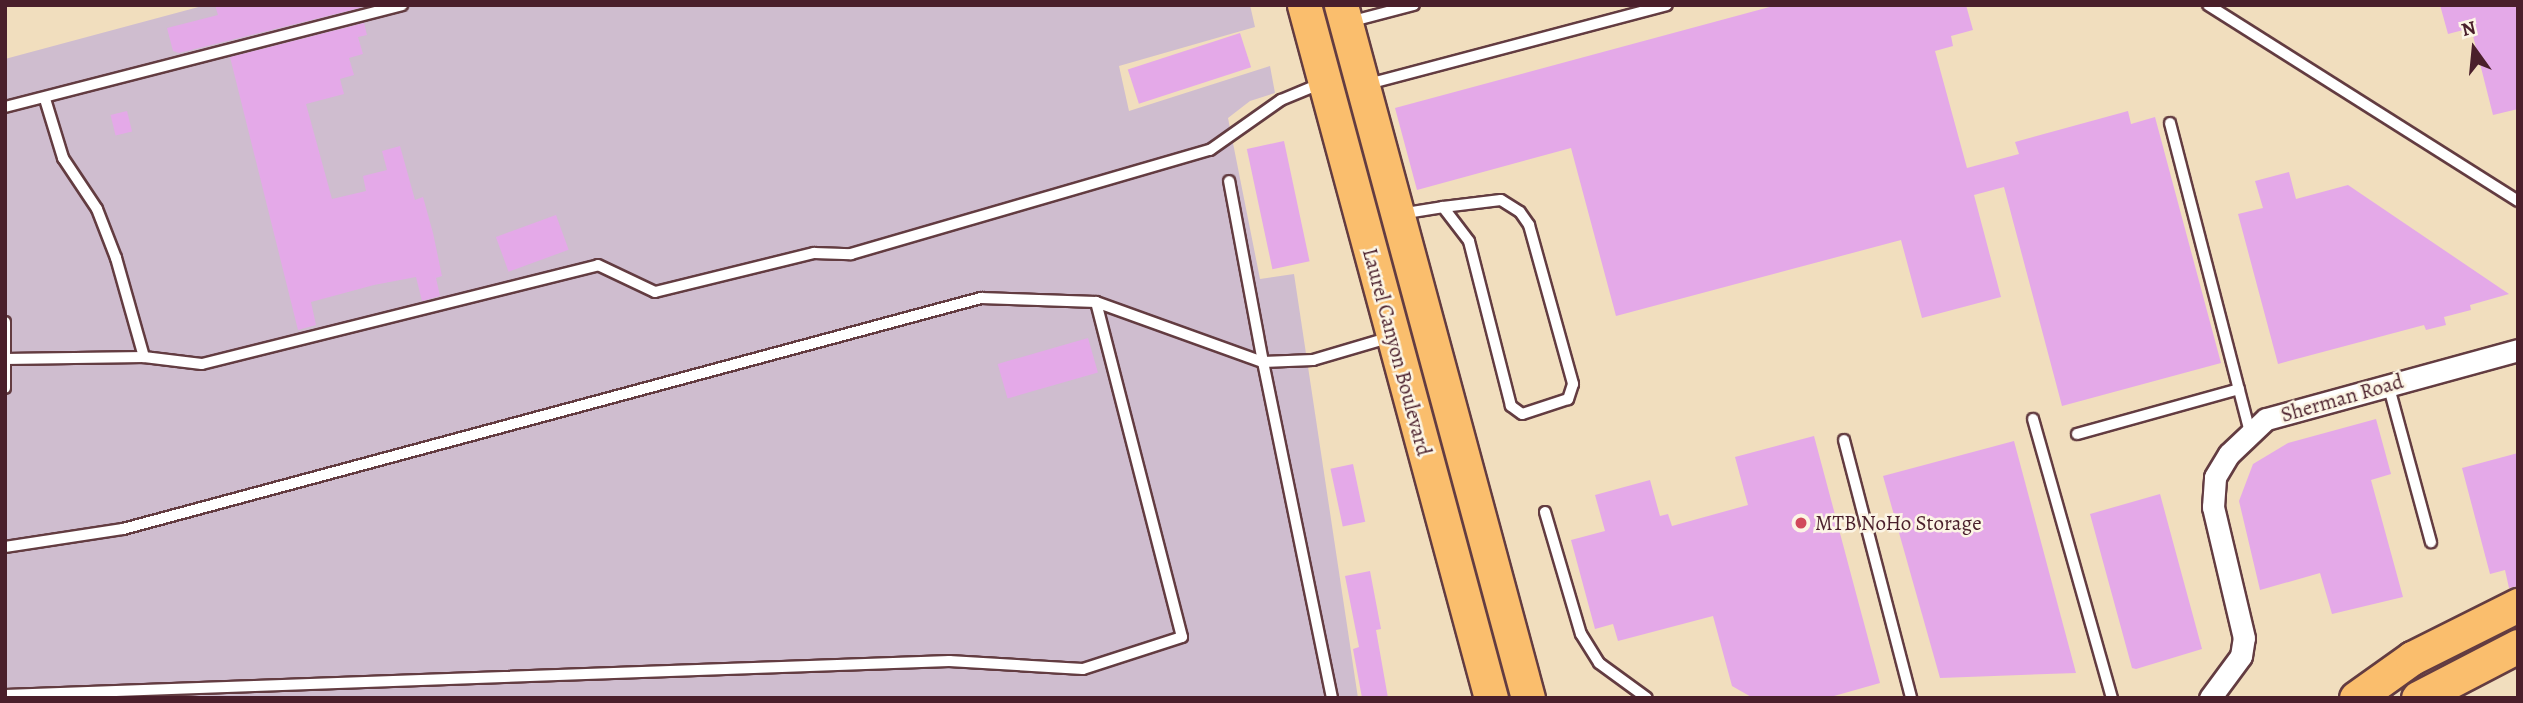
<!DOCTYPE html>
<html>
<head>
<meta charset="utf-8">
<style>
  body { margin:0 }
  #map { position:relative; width:2523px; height:703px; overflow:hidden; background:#f1debe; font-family:Alegreya,serif }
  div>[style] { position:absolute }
  .industrial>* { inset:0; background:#cfbdcf }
  .building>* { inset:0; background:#e4a9e8; transform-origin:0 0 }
  .roads { filter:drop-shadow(2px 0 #633c41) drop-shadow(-2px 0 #633c41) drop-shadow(0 2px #633c41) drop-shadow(0 -2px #633c41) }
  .service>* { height:10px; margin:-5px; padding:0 5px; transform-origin:5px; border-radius:5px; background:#fff }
  .minor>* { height:21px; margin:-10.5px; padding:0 10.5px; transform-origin:10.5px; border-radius:10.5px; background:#fff }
  .primary>* { height:33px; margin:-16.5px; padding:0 16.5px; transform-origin:16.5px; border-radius:16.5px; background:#fabe6d }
  .dots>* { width:19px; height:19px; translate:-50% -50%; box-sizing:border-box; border:4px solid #fcf5e5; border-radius:50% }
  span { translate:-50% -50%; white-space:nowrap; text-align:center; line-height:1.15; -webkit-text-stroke:5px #fcf5e5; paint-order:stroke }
  .street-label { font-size:21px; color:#4a1f2b }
  .poi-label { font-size:21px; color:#4a1f2b }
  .left { translate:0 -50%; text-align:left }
  .frame { position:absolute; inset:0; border:7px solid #4a1f2b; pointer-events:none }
  .north { position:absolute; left:2439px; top:14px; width:70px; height:70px; -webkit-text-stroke:5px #fcf5e5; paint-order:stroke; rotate:345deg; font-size:19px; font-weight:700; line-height:28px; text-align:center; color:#4a1f2b }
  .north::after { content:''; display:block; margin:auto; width:24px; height:32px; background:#4a1f2b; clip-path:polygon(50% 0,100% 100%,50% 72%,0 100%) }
</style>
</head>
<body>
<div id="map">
  <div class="industrial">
    <i style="clip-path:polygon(206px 5px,1250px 5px,1255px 27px,1119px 66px,1129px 111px,1270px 66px,1275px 93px,1250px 101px,1228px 118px,1260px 279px,1294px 274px,1358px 698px,5px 698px,5px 59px)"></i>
  </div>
  <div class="building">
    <i style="clip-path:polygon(215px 5px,359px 5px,360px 8px,179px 53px,173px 51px,167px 28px,218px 15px)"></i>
    <i style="clip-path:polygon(1777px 5px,1966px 5px,1973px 30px,1951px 36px,1953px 46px,1935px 51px,1967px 168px,2019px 154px,2015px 142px,2128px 111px,2131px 124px,2155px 117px,2221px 363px,2062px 406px,2004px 187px,1974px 195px,2001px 297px,1922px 318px,1901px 240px,1616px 316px,1571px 148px,1417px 190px,1395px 108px)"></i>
    <i style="clip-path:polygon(2440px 5px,2518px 5px,2518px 109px,2493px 115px,2471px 28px,2448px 34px)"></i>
    <i style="clip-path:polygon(364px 23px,367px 35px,358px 37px,363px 54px,349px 58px,354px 75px,340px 79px,344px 94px,306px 104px,332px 199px,366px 191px,363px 176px,387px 170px,382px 151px,400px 146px,415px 200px,423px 197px,433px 233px,442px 276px,436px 278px,440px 296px,422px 301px,416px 277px,374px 285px,311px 302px,316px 325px,298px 330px,230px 57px)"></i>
    <i style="left:1240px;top:33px;width:36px;height:118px;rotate:72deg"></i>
    <i style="left:127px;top:111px;width:21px;height:17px;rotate:76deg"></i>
    <i style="left:1284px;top:141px;width:123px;height:38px;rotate:78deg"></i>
    <i style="clip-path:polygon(2289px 172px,2296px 199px,2348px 185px,2509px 294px,2470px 305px,2471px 310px,2444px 317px,2446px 325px,2426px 330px,2424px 325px,2278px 364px,2238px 214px,2263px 208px,2255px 181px)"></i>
    <i style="left:556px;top:215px;width:37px;height:64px;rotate:70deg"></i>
    <i style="left:1088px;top:338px;width:36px;height:94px;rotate:74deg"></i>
    <i style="clip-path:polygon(2376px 419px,2391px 474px,2371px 480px,2403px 597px,2332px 614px,2320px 573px,2260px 590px,2239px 501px,2253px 464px,2288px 443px)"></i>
    <i style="clip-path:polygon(1814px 436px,1880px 683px,1827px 698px,1753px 698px,1732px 686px,1713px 616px,1618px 641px,1613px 624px,1595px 629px,1571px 540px,1605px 531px,1595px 495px,1650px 480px,1660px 516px,1668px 514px,1672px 526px,1748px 505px,1735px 457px)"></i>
    <i style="clip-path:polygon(2014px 441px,2076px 673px,1940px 678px,1883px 476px)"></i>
    <i style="clip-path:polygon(2518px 453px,2518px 586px,2509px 588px,2505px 570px,2490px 574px,2462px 468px)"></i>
    <i style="left:1353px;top:464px;width:59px;height:23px;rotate:78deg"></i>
    <i style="clip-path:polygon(2160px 494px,2202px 649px,2136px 669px,2132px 668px,2090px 514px)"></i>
    <i style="clip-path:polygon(1370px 571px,1381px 629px,1376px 630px,1388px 698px,1362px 698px,1353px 649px,1359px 647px,1345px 576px)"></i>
  </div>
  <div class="roads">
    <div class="service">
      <i style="left:2208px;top:5px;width:367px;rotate:32.3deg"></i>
      <i style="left:1349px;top:22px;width:67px;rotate:-14.7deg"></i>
      <i style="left:1368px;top:84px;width:309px;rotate:-14.8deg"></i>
      <i style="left:45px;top:99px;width:62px;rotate:73deg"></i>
      <i style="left:63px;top:158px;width:61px;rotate:56.3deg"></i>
      <i style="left:97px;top:209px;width:53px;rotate:68.8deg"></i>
      <i style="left:116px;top:258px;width:103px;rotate:74.2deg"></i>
      <i style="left:5px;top:107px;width:410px;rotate:-14.4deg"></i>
      <i style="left:2170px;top:123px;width:319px;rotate:75.5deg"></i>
      <i style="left:1400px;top:214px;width:44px;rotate:-9.2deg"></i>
      <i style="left:1443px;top:207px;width:58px;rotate:-6.9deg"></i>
      <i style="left:1501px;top:200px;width:22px;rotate:32deg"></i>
      <i style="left:1520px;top:212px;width:16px;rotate:55deg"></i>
      <i style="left:1529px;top:225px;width:165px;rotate:74.5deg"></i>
      <i style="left:1573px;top:384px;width:16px;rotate:108deg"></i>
      <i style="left:1568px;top:399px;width:48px;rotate:161.9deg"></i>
      <i style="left:1522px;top:414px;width:14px;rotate:-144deg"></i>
      <i style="left:1511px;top:406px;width:170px;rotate:-104.3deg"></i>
      <i style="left:1469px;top:241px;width:43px;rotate:-127.4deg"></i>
      <i style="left:5px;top:322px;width:66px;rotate:90deg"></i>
      <i style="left:5px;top:359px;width:139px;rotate:-0.8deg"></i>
      <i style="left:144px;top:357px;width:58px;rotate:6.9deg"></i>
      <i style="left:202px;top:364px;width:408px;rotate:-14deg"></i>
      <i style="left:598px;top:265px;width:63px;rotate:25.3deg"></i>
      <i style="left:655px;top:292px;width:164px;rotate:-13.8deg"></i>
      <i style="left:814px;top:253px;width:37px;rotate:2deg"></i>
      <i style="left:851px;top:254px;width:374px;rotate:-16.2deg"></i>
      <i style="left:1210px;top:150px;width:87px;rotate:-35.2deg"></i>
      <i style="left:1281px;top:100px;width:44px;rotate:-22.5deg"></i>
      <i style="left:2388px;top:384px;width:164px;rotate:74.8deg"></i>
      <i style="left:2033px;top:419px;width:290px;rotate:74.2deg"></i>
      <i style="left:2077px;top:434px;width:168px;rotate:-15.5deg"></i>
      <i style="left:1844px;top:440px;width:267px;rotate:75.4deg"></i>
      <i style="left:1545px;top:512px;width:127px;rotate:73.6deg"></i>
      <i style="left:1581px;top:634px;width:34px;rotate:58deg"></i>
      <i style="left:1599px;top:663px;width:59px;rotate:36.1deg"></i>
      <i style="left:5px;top:547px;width:119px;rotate:-8.7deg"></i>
      <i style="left:123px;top:529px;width:889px;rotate:-15.07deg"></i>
      <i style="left:981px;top:298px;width:115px;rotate:2deg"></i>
      <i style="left:1096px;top:302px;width:177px;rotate:19.8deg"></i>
      <i style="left:1263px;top:362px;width:184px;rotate:-100.6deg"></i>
      <i style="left:5px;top:695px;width:945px;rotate:-2.06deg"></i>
      <i style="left:949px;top:661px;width:134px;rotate:3.4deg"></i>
      <i style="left:1083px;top:669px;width:104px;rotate:-17.9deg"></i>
      <i style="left:1182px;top:637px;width:346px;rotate:-104.4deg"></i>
      <i style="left:1332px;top:698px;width:343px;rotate:-101.6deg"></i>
      <i style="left:1263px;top:362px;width:50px;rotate:-2.3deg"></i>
      <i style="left:1313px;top:360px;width:81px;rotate:-16.4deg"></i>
    </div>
    <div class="minor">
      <i style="left:2210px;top:698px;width:52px;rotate:-53.6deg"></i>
      <i style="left:2241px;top:656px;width:18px;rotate:-81deg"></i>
      <i style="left:2244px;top:638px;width:135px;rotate:-103.3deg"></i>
      <i style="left:2213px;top:507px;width:30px;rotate:-86deg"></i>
      <i style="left:2215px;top:477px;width:27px;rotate:-59deg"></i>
      <i style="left:2229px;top:454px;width:51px;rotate:-43.4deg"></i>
      <i style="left:2266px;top:419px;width:261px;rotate:-15.3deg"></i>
    </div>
    <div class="primary">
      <i style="left:1304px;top:5px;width:718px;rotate:74.9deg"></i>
      <i style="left:1341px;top:5px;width:718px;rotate:74.9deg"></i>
      <i style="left:2356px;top:698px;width:69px;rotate:-35.5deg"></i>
      <i style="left:2412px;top:658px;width:119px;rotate:-26.6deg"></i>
      <i style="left:2418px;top:698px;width:113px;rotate:-27.5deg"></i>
    </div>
  </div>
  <div class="dots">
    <i style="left:1801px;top:523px;background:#d1495b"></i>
  </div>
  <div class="street-label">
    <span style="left:1397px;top:352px;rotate:75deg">Laurel Canyon Boulevard</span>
    <span style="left:2342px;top:398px;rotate:-16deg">Sherman Road</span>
  </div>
  <div class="poi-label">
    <span class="left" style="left:1815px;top:523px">MTB NoHo Storage</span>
  </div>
  <div class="frame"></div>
  <div class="north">N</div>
</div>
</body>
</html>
